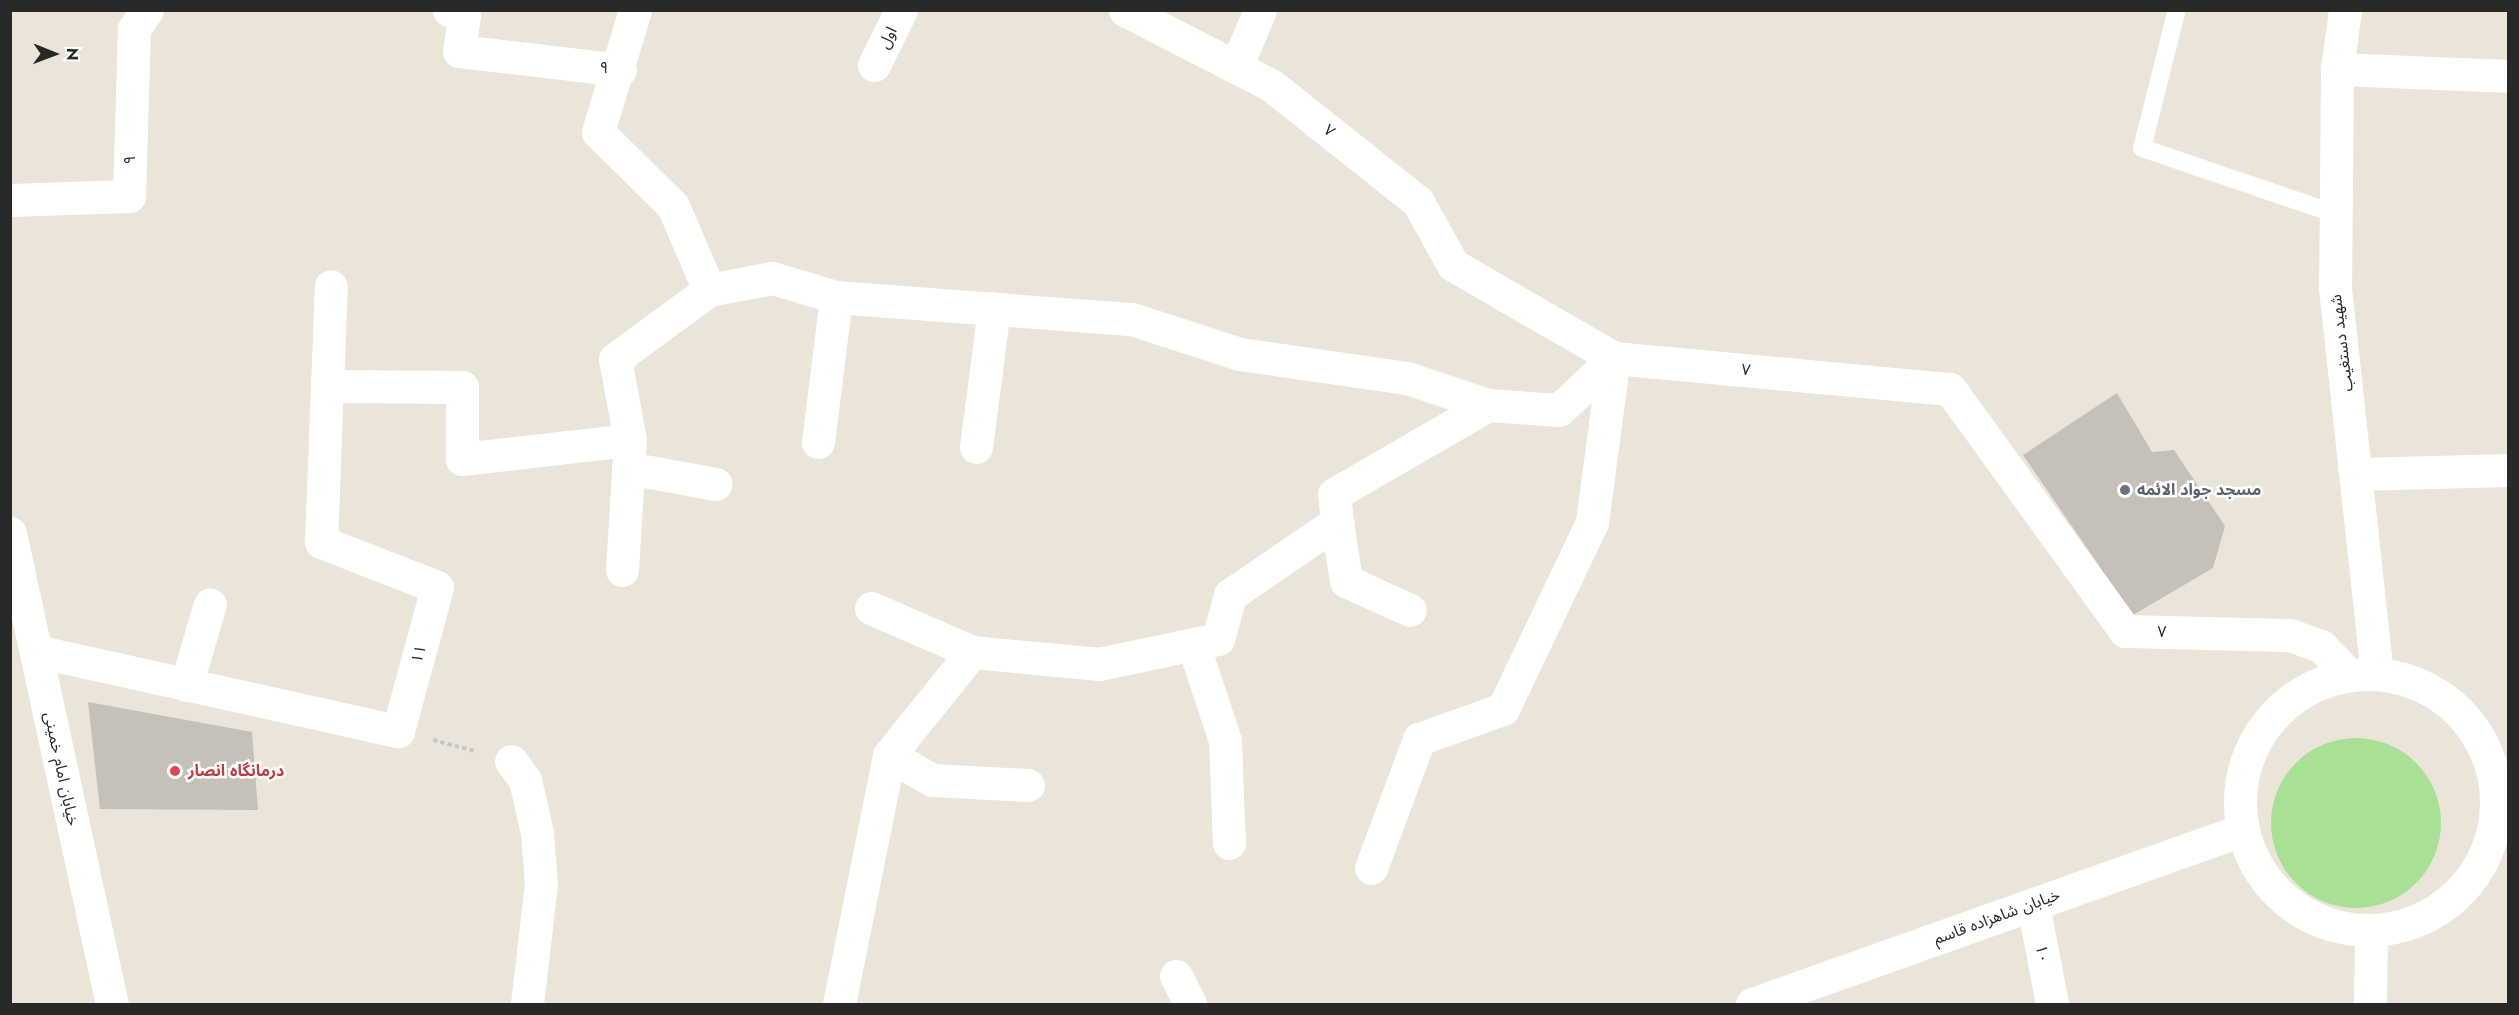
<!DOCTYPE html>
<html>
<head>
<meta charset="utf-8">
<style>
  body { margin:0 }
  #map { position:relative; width:2519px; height:1015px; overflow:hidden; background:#eae4d9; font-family:Jost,"Noto Sans Arabic",sans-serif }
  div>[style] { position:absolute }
  .green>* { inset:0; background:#a8e195 }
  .round { border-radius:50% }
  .building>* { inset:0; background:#c5c1b9 }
  .path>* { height:4px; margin-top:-2px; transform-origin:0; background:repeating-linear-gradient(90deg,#c7c7c7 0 4.5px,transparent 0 7.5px) }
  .service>* { height:18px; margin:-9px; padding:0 9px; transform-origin:9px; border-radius:9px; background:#fff }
  .minor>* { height:33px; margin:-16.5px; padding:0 16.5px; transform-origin:16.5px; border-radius:16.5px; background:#fff }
  .tertiary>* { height:33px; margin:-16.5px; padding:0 16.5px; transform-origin:16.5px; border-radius:16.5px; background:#fff }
  .tertiary>.ring { margin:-16.5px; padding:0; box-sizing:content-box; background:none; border:33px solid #fff; border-radius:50% }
  .secondary>* { height:33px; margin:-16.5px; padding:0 16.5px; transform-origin:16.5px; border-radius:16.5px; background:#fff }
  .dots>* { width:16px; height:16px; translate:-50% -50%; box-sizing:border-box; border:3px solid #fff; border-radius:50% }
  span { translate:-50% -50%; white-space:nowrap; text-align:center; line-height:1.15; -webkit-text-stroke:5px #fff; paint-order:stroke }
  .street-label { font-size:16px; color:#282828 }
  .worship-label { font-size:16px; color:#5b616d; font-weight:700 }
  .left { translate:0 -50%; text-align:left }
  .health-label { font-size:16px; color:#be3a42; font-weight:700 }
  .frame { position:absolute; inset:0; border:12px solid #282828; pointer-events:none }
  .north { position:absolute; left:24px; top:24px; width:60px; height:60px; -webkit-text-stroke:4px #fff; paint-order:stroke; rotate:91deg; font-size:16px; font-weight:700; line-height:24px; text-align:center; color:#282828 }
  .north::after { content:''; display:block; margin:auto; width:21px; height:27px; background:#282828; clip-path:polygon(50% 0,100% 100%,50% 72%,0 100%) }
</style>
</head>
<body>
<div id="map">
  <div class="green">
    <i class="round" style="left:2271px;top:738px;width:170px;height:170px"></i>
  </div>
  <div class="building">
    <i style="clip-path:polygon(2117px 393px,2152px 452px,2174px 450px,2225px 526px,2213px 568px,2133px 615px,2023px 455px)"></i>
    <i style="clip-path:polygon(88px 702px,252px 732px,258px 810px,100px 809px)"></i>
  </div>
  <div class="path">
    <i style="left:433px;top:740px;width:43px;rotate:14.7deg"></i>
  </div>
  <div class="service">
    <i style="left:2176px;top:13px;width:139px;rotate:104.1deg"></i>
    <i style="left:2142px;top:148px;width:205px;rotate:18.8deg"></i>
  </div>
  <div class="minor">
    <i style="left:449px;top:10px;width:16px;rotate:22deg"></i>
    <i style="left:464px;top:16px;width:35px;rotate:98deg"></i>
    <i style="left:459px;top:51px;width:162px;rotate:6.7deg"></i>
    <i style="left:635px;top:10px;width:127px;rotate:106.9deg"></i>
    <i style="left:598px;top:132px;width:105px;rotate:44.6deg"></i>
    <i style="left:673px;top:206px;width:91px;rotate:66.8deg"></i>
    <i style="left:709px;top:290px;width:64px;rotate:-10.8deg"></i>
    <i style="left:772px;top:278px;width:67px;rotate:16.5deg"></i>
    <i style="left:836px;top:297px;width:297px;rotate:4.3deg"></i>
    <i style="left:1132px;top:319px;width:114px;rotate:18deg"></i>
    <i style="left:1240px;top:354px;width:169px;rotate:8.2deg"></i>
    <i style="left:1407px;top:378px;width:85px;rotate:18.4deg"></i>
    <i style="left:1488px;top:405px;width:71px;rotate:4deg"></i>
    <i style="left:1559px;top:410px;width:76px;rotate:-43.4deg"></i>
    <i style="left:1125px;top:10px;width:164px;rotate:27.2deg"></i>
    <i style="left:1271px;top:85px;width:188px;rotate:38.5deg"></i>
    <i style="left:1418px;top:202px;width:72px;rotate:60.9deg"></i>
    <i style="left:1453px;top:265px;width:186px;rotate:30deg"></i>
    <i style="left:1614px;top:358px;width:337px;rotate:5.3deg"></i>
    <i style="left:1950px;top:389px;width:299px;rotate:54.1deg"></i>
    <i style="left:2125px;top:631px;width:165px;rotate:1.4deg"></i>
    <i style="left:2290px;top:635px;width:33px;rotate:20deg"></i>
    <i style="left:2321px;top:646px;width:40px;rotate:46deg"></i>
    <i style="left:874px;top:65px;width:61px;rotate:-63.9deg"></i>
    <i style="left:1236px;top:67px;width:62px;rotate:-67.2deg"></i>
    <i style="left:2337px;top:69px;width:171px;rotate:2.3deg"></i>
    <i style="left:10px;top:200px;width:119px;rotate:-1.9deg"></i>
    <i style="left:129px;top:196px;width:167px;rotate:-88.3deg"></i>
    <i style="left:134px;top:29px;width:23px;rotate:-56deg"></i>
    <i style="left:327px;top:386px;width:135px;rotate:0.4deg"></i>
    <i style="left:462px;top:387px;width:72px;rotate:90deg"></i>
    <i style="left:462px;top:459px;width:169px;rotate:-6.5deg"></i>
    <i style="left:630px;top:440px;width:82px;rotate:-100.5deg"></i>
    <i style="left:615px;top:359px;width:117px;rotate:-36.3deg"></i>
    <i style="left:818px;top:442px;width:146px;rotate:-82.9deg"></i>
    <i style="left:976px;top:447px;width:140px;rotate:-82.6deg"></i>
    <i style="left:628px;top:468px;width:89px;rotate:10.3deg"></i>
    <i style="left:2358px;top:474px;width:150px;rotate:-1.5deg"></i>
    <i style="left:1337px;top:522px;width:60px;rotate:81.3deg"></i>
    <i style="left:1346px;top:581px;width:70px;rotate:24.4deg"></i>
    <i style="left:622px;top:570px;width:130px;rotate:-86.5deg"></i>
    <i style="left:871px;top:608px;width:110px;rotate:23.5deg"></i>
    <i style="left:1193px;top:644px;width:102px;rotate:71.7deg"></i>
    <i style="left:1225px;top:741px;width:102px;rotate:87.8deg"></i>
    <i style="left:36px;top:651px;width:371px;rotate:12.5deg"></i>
    <i style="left:398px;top:731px;width:149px;rotate:-74.8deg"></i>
    <i style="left:437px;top:587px;width:124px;rotate:-158.8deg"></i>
    <i style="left:321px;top:542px;width:256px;rotate:-87.8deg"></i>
    <i style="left:186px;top:685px;width:84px;rotate:-73.5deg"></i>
    <i style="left:889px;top:755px;width:50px;rotate:30.2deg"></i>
    <i style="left:932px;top:780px;width:96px;rotate:3deg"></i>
    <i style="left:511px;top:761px;width:24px;rotate:54deg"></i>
    <i style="left:525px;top:780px;width:54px;rotate:77.2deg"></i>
    <i style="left:537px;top:833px;width:50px;rotate:85.4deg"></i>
    <i style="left:541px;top:883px;width:122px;rotate:96.6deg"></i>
    <i style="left:1371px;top:868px;width:138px;rotate:-69.6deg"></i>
    <i style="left:1419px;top:739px;width:89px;rotate:-19.7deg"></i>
    <i style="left:1503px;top:709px;width:207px;rotate:-64.5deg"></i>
    <i style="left:1592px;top:522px;width:165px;rotate:-82.4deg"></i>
    <i style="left:2033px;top:904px;width:102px;rotate:79.2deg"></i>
    <i style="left:1176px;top:976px;width:31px;rotate:63deg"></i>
    <i style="left:839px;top:1004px;width:254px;rotate:-78.6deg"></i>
    <i style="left:889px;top:755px;width:132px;rotate:-51.1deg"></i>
    <i style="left:972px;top:652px;width:128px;rotate:5.4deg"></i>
    <i style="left:1099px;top:664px;width:122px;rotate:-11.9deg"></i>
    <i style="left:1218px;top:639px;width:46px;rotate:-74.7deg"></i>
    <i style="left:1230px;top:595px;width:130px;rotate:-34.3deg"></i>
    <i style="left:1337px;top:522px;width:28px;rotate:-96deg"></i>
    <i style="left:1334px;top:494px;width:178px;rotate:-30deg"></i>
    <i style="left:2370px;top:1004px;width:73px;rotate:-89.2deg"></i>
  </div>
  <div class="tertiary">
    <i style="left:2345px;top:10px;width:60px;rotate:97.7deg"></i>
    <i style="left:2337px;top:69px;width:219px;rotate:90.5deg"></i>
    <i style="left:2335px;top:288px;width:388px;rotate:83.8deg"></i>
    <i class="ring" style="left:2240px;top:674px;width:223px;height:223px"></i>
    <i style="left:1752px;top:1004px;width:520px;rotate:-19.55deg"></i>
  </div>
  <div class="secondary">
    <i style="left:10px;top:533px;width:482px;rotate:77.8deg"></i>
  </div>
  <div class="dots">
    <i style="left:2125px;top:490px;background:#6b7280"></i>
    <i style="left:175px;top:771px;background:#e0444e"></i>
  </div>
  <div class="street-label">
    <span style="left:888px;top:38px;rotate:-64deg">اول</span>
    <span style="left:604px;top:68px;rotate:7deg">۹</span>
    <span style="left:1329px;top:131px;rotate:39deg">۷</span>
    <span style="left:130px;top:160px;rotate:-88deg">۹</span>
    <span style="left:2342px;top:343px;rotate:-97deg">شهید دستغیب</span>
    <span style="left:1746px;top:370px;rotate:5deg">۷</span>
    <span style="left:2162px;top:632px;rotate:1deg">۷</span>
    <span style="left:419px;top:654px;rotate:-75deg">۱۱</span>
    <span style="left:61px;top:769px;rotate:78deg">خیابان امام خمینی</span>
    <span style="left:1997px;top:917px;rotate:-20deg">خیابان شاهزاده قاسم</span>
    <span style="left:2042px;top:954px;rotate:80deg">۱۰</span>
  </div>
  <div class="worship-label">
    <span class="left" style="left:2137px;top:490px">مسجد جواد الائمه</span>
  </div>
  <div class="health-label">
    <span class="left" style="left:188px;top:771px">درمانگاه انصار</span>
  </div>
  <div class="frame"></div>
  <div class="north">N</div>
</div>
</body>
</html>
